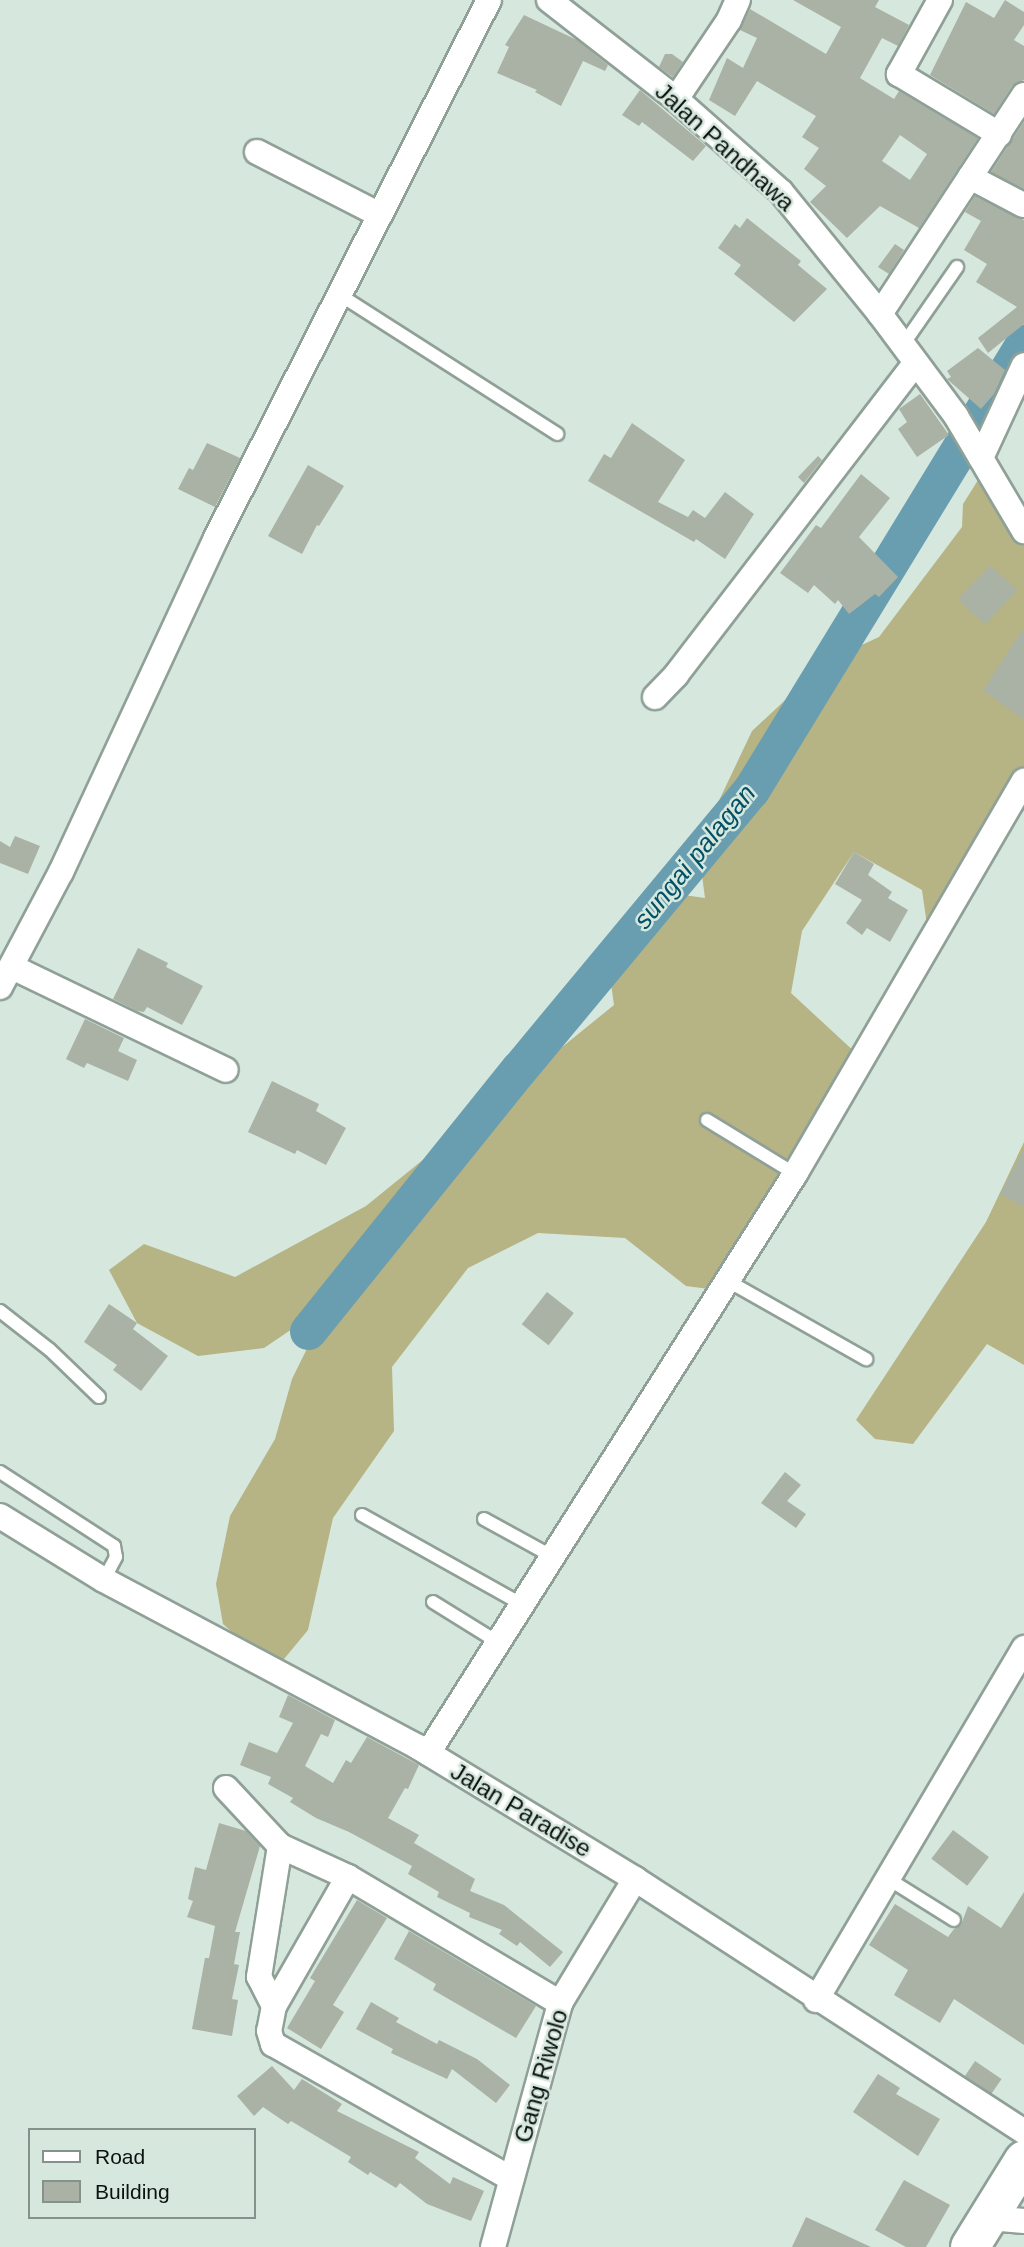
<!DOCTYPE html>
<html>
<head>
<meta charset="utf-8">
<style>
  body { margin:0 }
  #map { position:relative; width:1024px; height:2247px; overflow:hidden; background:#d6e7de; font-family:Helvetica,sans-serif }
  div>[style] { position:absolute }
  .forest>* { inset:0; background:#b6b384 }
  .river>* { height:37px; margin:-18.5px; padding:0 18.5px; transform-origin:18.5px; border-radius:18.5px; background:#699eb1 }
  .building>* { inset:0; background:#a9b2a4; transform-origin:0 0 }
  .roads { filter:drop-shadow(2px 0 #8fa097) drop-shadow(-2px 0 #8fa097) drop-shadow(0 2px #8fa097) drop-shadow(0 -2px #8fa097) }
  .lane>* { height:12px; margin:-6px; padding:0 6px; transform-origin:6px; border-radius:6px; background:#fff }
  .street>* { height:24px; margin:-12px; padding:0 12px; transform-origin:12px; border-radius:12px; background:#fff }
  .primary>* { height:38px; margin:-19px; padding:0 19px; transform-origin:19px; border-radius:19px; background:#fff }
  span { translate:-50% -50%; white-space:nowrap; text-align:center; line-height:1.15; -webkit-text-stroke:5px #d6e7de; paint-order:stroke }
  .street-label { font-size:24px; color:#0c120f }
  .water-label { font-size:26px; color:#015065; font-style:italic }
  .legend { position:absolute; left:28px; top:2128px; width:228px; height:91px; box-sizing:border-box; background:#d6e7de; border:2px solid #85928b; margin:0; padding:9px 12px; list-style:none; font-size:21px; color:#0c120f }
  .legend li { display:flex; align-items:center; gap:14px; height:35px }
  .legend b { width:35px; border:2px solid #85928b }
</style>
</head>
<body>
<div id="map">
  <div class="forest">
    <i style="clip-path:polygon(980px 477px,1024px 542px,1024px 811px,1015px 807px,928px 932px,922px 890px,854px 852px,802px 931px,791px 993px,858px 1055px,717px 1290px,686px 1286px,625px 1238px,538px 1233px,468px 1268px,392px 1367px,394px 1431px,333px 1518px,308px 1630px,275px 1670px,223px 1624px,216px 1584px,230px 1516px,275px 1439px,292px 1379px,329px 1304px,264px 1348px,198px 1356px,137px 1323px,109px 1270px,144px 1244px,235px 1277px,366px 1206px,614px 1005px,608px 962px,655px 891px,705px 898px,698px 845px,752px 731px,827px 661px,879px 637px,962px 527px,963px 504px)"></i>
    <i style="clip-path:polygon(1024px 1142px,1024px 1365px,987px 1344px,913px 1444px,875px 1439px,856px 1420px,986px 1222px)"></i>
  </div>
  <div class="river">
    <i style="left:308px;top:1331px;width:336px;rotate:-51.2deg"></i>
    <i style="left:519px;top:1069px;width:363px;rotate:-50.3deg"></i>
    <i style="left:751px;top:790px;width:524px;rotate:-58.59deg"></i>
  </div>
  <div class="building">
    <i style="clip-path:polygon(evenodd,793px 0,879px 0,875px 7px,909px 25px,898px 46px,882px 38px,860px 78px,894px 99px,899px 91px,978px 138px,919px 228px,880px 206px,847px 238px,810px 202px,826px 186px,804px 169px,819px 148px,802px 137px,816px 116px,757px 81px,735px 116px,709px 100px,727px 58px,743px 68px,757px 38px,740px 30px,750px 9px,826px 54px,841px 27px,793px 0,900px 135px,927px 154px,910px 180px,882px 161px,900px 135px)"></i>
    <i style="clip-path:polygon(1005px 0,1024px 12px,1024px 25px,1014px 40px,1024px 46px,1024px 80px,1012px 86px,994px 114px,930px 75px,966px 2px,994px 18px)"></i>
    <i style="clip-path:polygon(524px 15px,577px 40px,608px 65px,605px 71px,583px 61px,561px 106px,535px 92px,537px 90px,497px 73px,509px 47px,505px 45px)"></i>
    <i style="clip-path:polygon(665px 54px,672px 54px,683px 62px,673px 77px,659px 67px)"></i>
    <i style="clip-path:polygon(640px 90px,706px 146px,693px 161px,642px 122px,639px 126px,622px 115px)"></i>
    <i style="clip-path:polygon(1024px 122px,1024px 189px,991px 172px)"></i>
    <i style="clip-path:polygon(975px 196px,1024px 220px,1024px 324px,988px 353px,978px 338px,1017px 307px,976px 282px,987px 264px,964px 250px,981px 221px,965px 212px)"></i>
    <i style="clip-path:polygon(747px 218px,801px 261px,798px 265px,827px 289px,794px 322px,734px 274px,741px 265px,718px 248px,735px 224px,740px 228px)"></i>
    <i style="clip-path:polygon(895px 244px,904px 250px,889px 274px,878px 267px)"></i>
    <i style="clip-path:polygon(978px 348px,1005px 370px,994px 394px,981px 409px,947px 379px,951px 377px,947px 371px)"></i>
    <i style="clip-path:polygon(920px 394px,949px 435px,917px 457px,898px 429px,907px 422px,899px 409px)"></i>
    <i style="clip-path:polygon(632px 423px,685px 460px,658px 502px,688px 517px,693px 510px,705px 518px,725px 492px,754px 514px,725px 559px,696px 539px,694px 542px,588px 481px,604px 454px,611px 458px)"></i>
    <i style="clip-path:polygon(207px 443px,240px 458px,215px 507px,178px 489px,189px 468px,193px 470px)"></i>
    <i style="clip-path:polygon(818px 456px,822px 460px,804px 483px,798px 477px)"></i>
    <i style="clip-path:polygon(308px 465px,344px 486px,319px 526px,317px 525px,302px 554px,268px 536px)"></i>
    <i style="clip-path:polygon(861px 474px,890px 498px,859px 537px,898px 577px,879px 597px,875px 594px,849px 614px,838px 600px,835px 604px,814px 585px,808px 593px,780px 573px,816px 525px,821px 528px)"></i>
    <i style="left:990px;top:565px;width:37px;height:47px;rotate:43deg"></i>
    <i style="clip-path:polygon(1024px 628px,1024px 720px,983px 690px)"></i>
    <i style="clip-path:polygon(15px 836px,40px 846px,28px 874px,0 863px,0 841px,10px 847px)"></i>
    <i style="clip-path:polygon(854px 852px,874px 864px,868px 875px,892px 892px,888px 898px,908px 910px,890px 942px,867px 928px,862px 935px,846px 923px,862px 900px,835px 884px)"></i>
    <i style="clip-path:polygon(138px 948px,168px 963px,166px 967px,203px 986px,182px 1025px,147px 1007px,144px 1012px,137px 1011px,113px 999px)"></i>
    <i style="clip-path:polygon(85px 1019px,124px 1038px,118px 1051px,137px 1060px,128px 1081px,87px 1063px,84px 1068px,66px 1059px)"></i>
    <i style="clip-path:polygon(272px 1081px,319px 1104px,316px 1111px,346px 1128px,326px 1165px,297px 1150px,295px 1154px,248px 1132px)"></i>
    <i style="clip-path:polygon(1024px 1149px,1024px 1207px,1000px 1194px)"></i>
    <i style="left:547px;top:1292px;width:34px;height:41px;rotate:38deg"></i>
    <i style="clip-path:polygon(109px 1304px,137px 1323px,133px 1329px,168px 1356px,141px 1391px,113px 1370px,117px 1365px,84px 1342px)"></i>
    <i style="clip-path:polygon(785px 1472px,801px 1485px,787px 1501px,806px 1514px,796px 1528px,761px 1503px)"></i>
    <i style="clip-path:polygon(288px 1695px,335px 1720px,328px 1737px,321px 1734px,305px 1766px,333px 1783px,346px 1760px,351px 1763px,367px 1737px,419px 1765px,408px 1789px,405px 1788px,388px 1818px,419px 1835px,414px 1843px,475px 1879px,470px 1891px,504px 1905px,563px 1952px,550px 1967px,520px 1942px,517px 1946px,499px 1934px,502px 1930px,469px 1917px,470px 1913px,437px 1897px,439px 1892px,408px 1874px,412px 1866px,349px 1832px,316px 1818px,290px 1802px,293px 1798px,268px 1784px,271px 1777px,240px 1765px,249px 1742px,277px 1753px,293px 1723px,279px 1717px)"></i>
    <i style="clip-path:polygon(219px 1823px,246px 1831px,260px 1846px,235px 1932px,240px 1932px,234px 1964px,239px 1965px,232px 1999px,238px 2000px,232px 2036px,192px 2029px,205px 1958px,209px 1958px,215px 1926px,187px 1917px,193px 1901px,188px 1899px,195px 1867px,206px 1870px)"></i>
    <i style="left:953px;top:1830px;width:45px;height:36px;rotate:37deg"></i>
    <i style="clip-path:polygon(1024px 1892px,1024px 2045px,954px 1999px,940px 2023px,894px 1995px,908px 1970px,869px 1945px,895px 1904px,948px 1937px,954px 1929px,961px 1925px,968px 1906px,1001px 1928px)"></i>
    <i style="clip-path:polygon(357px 1900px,387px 1918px,333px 2005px,344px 2012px,321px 2049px,287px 2028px,315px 1981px,310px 1978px)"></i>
    <i style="clip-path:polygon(409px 1931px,536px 2006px,516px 2038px,433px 1990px,436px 1984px,394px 1959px)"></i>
    <i style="clip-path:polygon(371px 2002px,399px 2018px,396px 2022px,437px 2044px,439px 2040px,477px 2059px,510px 2085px,496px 2103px,452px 2069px,447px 2079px,391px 2053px,393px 2049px,356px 2029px)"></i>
    <i style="left:975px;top:2061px;width:32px;height:18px;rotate:34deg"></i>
    <i style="clip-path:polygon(272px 2066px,294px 2090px,302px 2079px,342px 2104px,337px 2111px,419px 2152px,415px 2158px,450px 2184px,453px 2177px,484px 2191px,471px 2221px,427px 2204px,400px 2183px,396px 2188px,370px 2172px,368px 2175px,348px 2162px,351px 2157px,291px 2121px,288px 2124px,263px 2107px,254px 2116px,237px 2096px)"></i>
    <i style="clip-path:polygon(878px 2074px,900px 2088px,896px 2094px,940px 2119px,918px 2156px,853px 2112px)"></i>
    <i style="clip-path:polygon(904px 2180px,950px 2205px,926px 2247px,906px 2247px,875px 2230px)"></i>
    <i style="clip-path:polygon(806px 2217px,871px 2247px,792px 2247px)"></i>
  </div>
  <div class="roads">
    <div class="lane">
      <i style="left:340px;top:295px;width:258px;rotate:32.6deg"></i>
      <i style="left:903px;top:345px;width:95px;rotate:-55.3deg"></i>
      <i style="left:707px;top:1120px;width:103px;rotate:31.5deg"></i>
      <i style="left:728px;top:1281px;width:159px;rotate:29.5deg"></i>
      <i style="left:0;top:1311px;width:63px;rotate:38deg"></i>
      <i style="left:50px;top:1350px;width:68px;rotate:43.8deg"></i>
      <i style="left:0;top:1472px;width:136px;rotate:33deg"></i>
      <i style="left:114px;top:1546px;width:11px;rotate:80deg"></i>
      <i style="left:116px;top:1557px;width:26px;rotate:118deg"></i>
      <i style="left:362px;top:1515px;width:184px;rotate:29.2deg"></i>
      <i style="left:484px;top:1519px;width:79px;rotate:28.8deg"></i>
      <i style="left:433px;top:1602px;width:78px;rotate:31.8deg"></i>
      <i style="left:887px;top:1878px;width:79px;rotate:32.1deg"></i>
    </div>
    <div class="street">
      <i style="left:549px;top:0;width:161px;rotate:37.9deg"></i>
      <i style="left:676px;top:99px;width:140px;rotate:41.5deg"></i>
      <i style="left:781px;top:192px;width:157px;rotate:50.9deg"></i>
      <i style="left:880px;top:314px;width:127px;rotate:53.3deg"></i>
      <i style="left:956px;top:416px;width:134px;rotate:59.4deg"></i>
      <i style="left:940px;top:0;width:85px;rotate:119deg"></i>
      <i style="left:899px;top:74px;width:117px;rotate:31deg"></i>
      <i style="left:676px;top:99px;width:95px;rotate:-56.1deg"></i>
      <i style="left:729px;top:20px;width:22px;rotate:-66deg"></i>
      <i style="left:257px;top:152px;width:138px;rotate:27.1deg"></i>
      <i style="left:970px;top:177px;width:60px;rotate:27.8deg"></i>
      <i style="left:880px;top:314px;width:262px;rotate:-56.7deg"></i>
      <i style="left:981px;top:458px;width:102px;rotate:-65.2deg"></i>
      <i style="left:655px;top:697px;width:30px;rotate:-46deg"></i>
      <i style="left:676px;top:675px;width:393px;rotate:-52.5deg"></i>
      <i style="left:12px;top:967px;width:237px;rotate:25.7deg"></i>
      <i style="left:0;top:987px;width:130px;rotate:-62.1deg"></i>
      <i style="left:61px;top:872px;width:368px;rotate:-65.1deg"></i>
      <i style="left:216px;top:538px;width:603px;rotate:-63.1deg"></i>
      <i style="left:0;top:1516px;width:122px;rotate:31.6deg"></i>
      <i style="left:104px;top:1580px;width:356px;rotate:28deg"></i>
      <i style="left:418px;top:1747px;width:254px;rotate:31.3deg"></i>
      <i style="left:635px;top:1879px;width:464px;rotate:33deg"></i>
      <i style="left:428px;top:1753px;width:686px;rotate:-57.63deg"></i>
      <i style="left:795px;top:1174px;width:455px;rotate:-59.8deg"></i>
      <i style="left:226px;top:1788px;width:79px;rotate:47deg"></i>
      <i style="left:280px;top:1846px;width:75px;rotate:24.5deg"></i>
      <i style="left:348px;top:1877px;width:247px;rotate:30.7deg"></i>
      <i style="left:348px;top:1877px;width:149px;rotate:119.8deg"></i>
      <i style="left:274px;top:2006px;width:25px;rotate:101deg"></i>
      <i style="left:269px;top:2031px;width:14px;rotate:73deg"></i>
      <i style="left:273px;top:2044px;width:274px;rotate:29.5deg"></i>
      <i style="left:816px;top:2000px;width:409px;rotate:-59.4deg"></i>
      <i style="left:274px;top:2006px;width:33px;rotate:-117deg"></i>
      <i style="left:259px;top:1977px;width:133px;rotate:-80.9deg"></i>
      <i style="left:989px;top:2218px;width:35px;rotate:5deg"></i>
      <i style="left:493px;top:2247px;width:253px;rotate:-74.6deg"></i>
      <i style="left:560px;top:2003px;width:145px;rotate:-58.8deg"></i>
    </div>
    <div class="primary">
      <i style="left:970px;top:2247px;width:102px;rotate:-58.2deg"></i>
    </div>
  </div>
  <div class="street-label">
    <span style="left:725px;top:147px;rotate:42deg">Jalan Pandhawa</span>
    <span style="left:521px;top:1810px;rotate:31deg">Jalan Paradise</span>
    <span style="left:541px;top:2076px;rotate:-74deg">Gang Riwolo</span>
  </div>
  <div class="water-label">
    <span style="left:695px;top:857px;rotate:-51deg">sungai palagan</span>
  </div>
  <ul class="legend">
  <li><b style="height:9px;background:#fff"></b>Road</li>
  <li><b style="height:19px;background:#a9b2a4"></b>Building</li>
  </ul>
</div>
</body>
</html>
